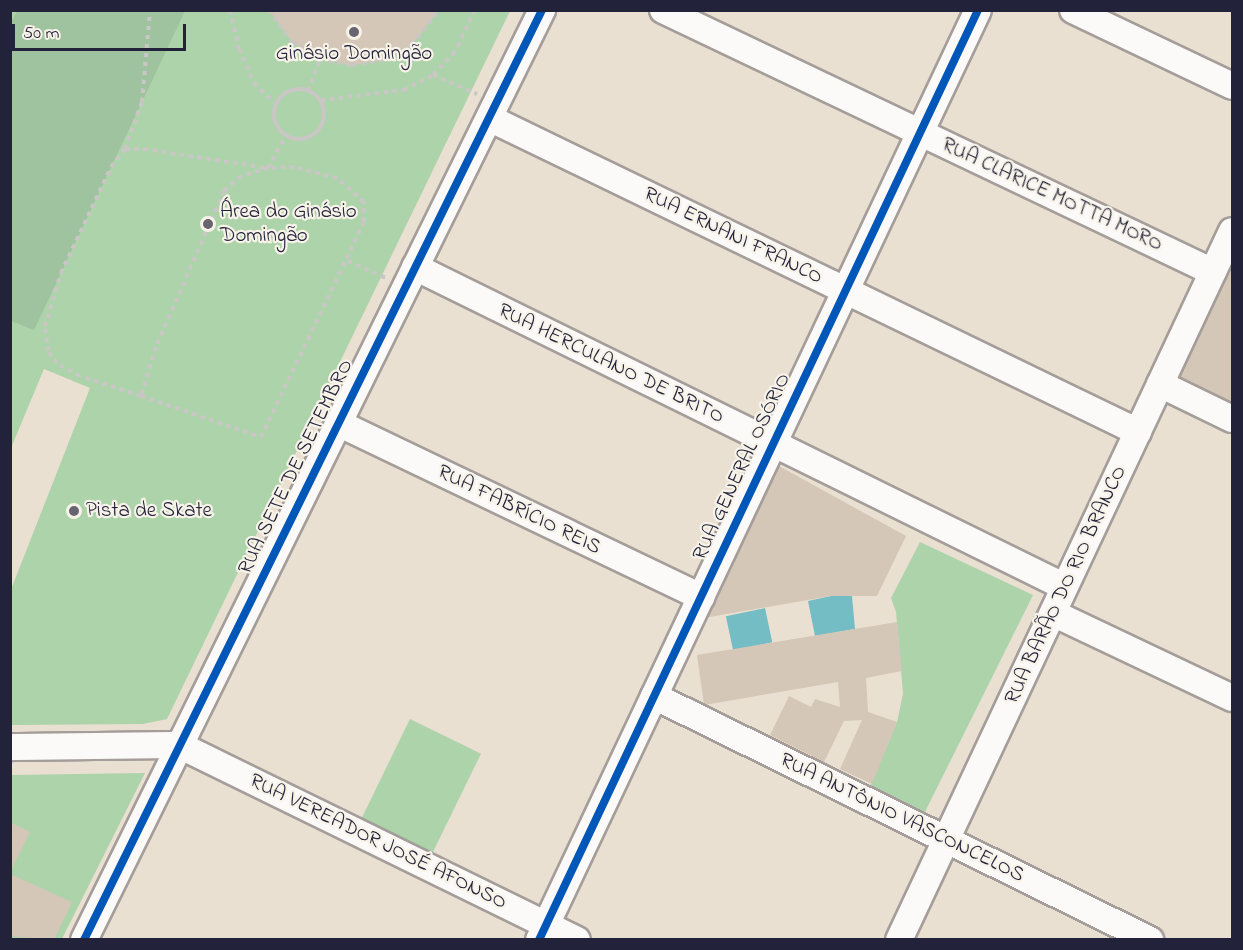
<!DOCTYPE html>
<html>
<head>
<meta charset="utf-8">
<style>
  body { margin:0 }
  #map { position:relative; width:1243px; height:950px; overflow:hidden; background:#eae0d2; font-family:"Indie Flower",sans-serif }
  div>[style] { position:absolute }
  .green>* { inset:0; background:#acd3a9; transform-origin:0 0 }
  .forest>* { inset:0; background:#9fc39e }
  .water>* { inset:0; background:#74bdc5; transform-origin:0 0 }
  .building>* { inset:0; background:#d4c7b7 }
  .path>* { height:4px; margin-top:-2px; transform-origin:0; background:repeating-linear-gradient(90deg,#c9c6c5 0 4.5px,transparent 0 9px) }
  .path>.ring { margin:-2px; padding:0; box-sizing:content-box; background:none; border:4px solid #c9c6c5; border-radius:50% }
  .roads { filter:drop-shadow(2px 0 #a49d99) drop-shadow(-2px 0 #a49d99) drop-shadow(0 2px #a49d99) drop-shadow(0 -2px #a49d99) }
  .minor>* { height:26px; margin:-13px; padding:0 13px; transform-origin:13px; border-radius:13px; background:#fcfaf8 }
  .cycleway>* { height:8px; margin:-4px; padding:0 4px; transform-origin:4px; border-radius:4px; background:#0057b8 }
  .dots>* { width:16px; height:16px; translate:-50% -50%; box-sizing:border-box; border:3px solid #f7f3e8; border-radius:50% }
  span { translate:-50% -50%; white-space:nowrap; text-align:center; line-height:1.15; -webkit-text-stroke:4.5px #f7f3e8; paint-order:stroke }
  .poi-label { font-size:21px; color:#22223b }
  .left { translate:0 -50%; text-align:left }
  .street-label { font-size:21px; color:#22223b }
  .frame { position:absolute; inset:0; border:12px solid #22223b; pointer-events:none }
  .scale { position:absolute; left:12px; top:24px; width:174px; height:27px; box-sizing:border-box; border:3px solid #22223b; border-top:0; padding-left:8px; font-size:18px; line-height:21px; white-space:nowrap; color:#22223b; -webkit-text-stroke:4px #f7f3e8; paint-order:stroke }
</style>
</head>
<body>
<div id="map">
  <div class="green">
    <i style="clip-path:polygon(11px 11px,510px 11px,167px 719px,143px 724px,11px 725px,10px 592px,90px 388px,44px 369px,11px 448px)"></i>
    <i style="clip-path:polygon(920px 542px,1033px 595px,924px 814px,868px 791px,897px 722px,903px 694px,896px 612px,891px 598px)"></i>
    <i style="left:410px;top:719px;width:79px;height:114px;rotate:26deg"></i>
    <i style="clip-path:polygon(145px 773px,62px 939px,11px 939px,10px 775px)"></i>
  </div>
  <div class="forest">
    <i style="clip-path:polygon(17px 11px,185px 11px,34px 330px,11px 321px,10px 24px)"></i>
  </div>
  <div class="water">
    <i style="clip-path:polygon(831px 596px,852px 596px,855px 629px,815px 636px,808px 601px)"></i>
    <i style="left:765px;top:608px;width:35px;height:40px;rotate:78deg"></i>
  </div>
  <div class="building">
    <i style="clip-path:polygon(269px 10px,439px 10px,412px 45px,384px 60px,352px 65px,320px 59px,292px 42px)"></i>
    <i style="clip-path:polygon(1232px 261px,1232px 404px,1178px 377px)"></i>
    <i style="clip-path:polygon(779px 466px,906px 536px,877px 596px,831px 596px,704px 618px)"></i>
    <i style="clip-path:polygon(897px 622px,902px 671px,866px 678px,868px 712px,897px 722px,872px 784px,840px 769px,862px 720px,844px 721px,824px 762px,770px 735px,789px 696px,811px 707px,815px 699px,840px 707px,838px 682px,704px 705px,697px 655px)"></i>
    <i style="clip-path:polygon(10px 822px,30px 832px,10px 873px)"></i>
    <i style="clip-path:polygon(10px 874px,72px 902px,54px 940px,10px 936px)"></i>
  </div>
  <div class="path">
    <i style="left:230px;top:10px;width:40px;rotate:77deg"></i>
    <i style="left:239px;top:49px;width:37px;rotate:66deg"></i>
    <i style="left:254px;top:83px;width:28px;rotate:45deg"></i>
    <i style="left:269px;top:10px;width:39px;rotate:54deg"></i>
    <i style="left:292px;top:42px;width:33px;rotate:31deg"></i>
    <i style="left:320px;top:59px;width:33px;rotate:11deg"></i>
    <i style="left:352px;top:65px;width:32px;rotate:-9deg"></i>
    <i style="left:384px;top:60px;width:32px;rotate:-28deg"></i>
    <i style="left:412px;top:45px;width:44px;rotate:-52.4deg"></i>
    <i style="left:475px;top:10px;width:47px;rotate:115.5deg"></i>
    <i style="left:455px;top:52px;width:32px;rotate:134deg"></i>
    <i style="left:433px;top:75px;width:48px;rotate:23.4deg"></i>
    <i class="ring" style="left:274px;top:89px;width:46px;height:46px"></i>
    <i style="left:308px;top:91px;width:34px;rotate:-69deg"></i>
    <i style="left:321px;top:100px;width:84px;rotate:-6.9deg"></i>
    <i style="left:404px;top:90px;width:33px;rotate:-27deg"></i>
    <i style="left:125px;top:149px;width:50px;rotate:-70.1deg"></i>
    <i style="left:142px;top:102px;width:92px;rotate:-85deg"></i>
    <i style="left:268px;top:168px;width:28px;rotate:163deg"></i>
    <i style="left:241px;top:176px;width:23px;rotate:139deg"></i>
    <i style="left:224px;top:191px;width:170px;rotate:113.6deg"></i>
    <i style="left:156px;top:347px;width:51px;rotate:107deg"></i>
    <i style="left:141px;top:396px;width:127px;rotate:18.9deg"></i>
    <i style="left:261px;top:437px;width:238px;rotate:-64.4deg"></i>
    <i style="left:364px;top:222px;width:20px;rotate:-90deg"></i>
    <i style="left:364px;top:202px;width:36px;rotate:-138deg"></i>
    <i style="left:337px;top:178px;width:44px;rotate:-165.7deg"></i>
    <i style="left:294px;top:167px;width:26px;rotate:178deg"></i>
    <i style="left:268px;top:168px;width:37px;rotate:-61deg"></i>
    <i style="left:348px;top:261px;width:42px;rotate:24.1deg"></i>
    <i style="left:141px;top:396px;width:64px;rotate:-161.8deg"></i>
    <i style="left:80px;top:376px;width:26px;rotate:-151deg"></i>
    <i style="left:57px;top:363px;width:15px;rotate:-127deg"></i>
    <i style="left:48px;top:351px;width:25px;rotate:-97deg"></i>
    <i style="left:45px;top:326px;width:55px;rotate:-73.2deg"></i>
    <i style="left:61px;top:273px;width:117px;rotate:-64.7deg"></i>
    <i style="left:111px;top:167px;width:23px;rotate:-52deg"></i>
    <i style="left:125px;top:149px;width:19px"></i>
    <i style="left:144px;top:149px;width:124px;rotate:8.8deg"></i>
  </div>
  <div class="roads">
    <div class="minor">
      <i style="left:663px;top:10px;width:609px;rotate:25.47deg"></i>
      <i style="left:1073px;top:10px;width:176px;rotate:25.5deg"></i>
      <i style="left:489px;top:118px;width:721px;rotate:25.82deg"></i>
      <i style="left:415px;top:267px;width:724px;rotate:26.21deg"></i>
      <i style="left:1160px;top:384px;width:80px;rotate:25.9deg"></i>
      <i style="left:338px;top:423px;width:403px;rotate:25.6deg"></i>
      <i style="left:1053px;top:613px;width:198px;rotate:25.4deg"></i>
      <i style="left:654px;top:696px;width:553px;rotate:26.19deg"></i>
      <i style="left:10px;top:747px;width:169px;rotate:-0.7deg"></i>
      <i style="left:179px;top:745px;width:443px;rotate:26.1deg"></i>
      <i style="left:84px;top:940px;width:1037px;rotate:-63.78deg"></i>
      <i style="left:539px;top:940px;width:1028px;rotate:-64.73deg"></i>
      <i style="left:899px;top:940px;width:783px;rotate:-64.84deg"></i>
    </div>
  </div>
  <div class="cycleway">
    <i style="left:84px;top:940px;width:1037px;rotate:-63.78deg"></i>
    <i style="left:539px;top:940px;width:1028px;rotate:-64.73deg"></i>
  </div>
  <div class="dots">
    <i style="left:354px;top:32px;background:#686470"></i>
    <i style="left:208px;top:224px;background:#686470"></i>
    <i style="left:74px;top:511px;background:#686470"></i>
  </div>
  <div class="poi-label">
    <span style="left:354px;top:54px">Ginásio Domingão</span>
    <span class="left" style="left:220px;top:224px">Área do Ginásio<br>Domingão</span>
    <span class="left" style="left:86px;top:511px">Pista de Skate</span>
  </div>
  <div class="street-label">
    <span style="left:1052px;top:195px;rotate:25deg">RUA CLARICE MOTTA MORO</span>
    <span style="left:733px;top:236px;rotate:26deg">RUA ERNANI FRANCO</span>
    <span style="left:611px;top:364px;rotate:26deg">RUA HERCULANO DE BRITO</span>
    <span style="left:296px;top:467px;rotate:-64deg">RUA SETE DE SETEMBRO</span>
    <span style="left:742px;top:467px;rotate:-65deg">RUA GENERAL OSÓRIO</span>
    <span style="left:519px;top:510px;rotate:26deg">RUA FABRÍCIO REIS</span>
    <span style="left:1066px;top:585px;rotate:-65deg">RUA BARÃO DO RIO BRANCO</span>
    <span style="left:902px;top:818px;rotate:26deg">RUA ANTÔNIO VASCONCELOS</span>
    <span style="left:378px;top:842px;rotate:26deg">RUA VEREADOR JOSÉ AFONSO</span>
  </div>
  <div class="frame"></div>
  <div class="scale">50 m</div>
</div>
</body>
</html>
